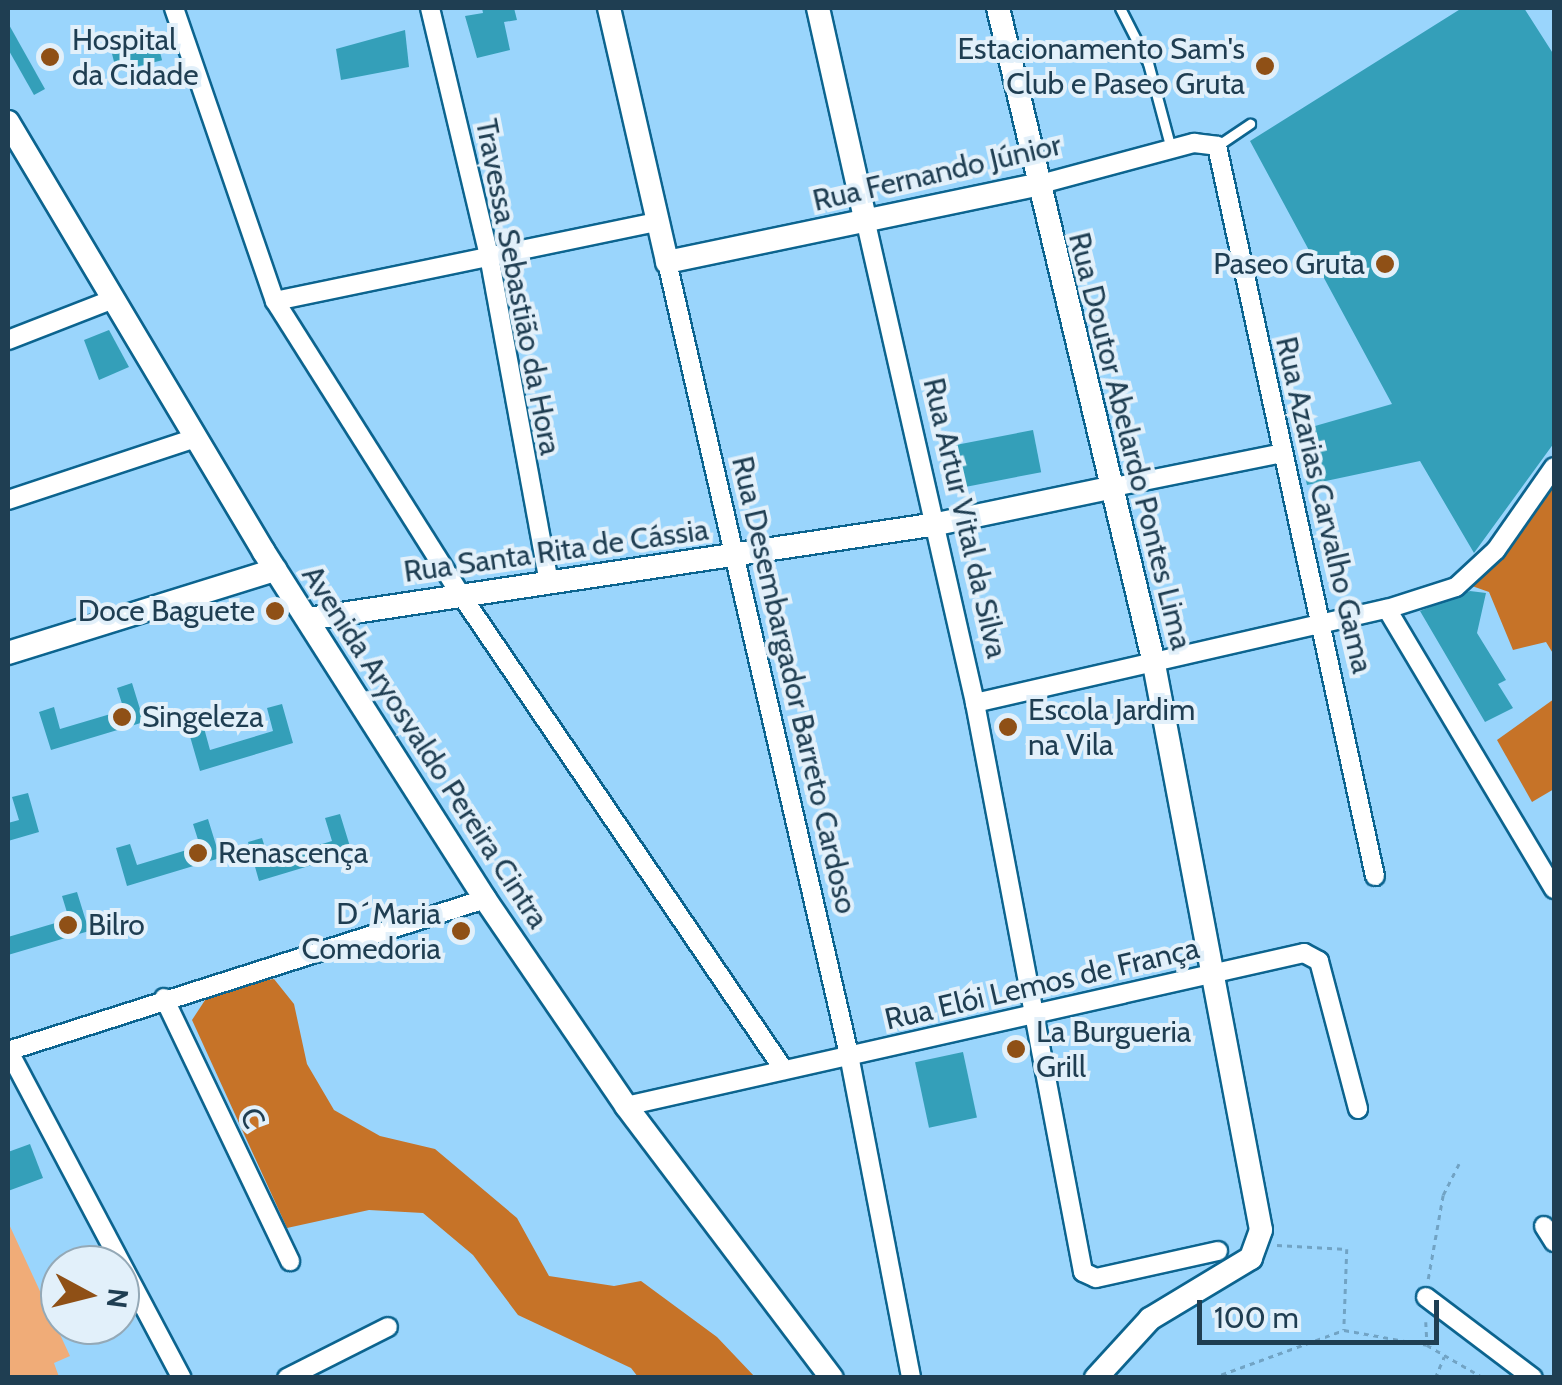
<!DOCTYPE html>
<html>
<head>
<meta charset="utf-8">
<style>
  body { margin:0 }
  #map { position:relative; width:1562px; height:1385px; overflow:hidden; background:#9ad5fc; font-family:Cabin,sans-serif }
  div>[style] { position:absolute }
  .green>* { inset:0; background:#f0ac78 }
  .forest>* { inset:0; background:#c67328 }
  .building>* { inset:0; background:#349fb9; transform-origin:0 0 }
  .path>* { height:2.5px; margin-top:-1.25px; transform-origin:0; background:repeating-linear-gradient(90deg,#71a3c4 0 5px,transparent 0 10px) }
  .roads { filter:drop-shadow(2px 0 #0c648f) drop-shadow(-2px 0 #0c648f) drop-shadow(0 2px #0c648f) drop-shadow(0 -2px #0c648f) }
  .lane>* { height:9px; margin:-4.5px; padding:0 4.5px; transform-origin:4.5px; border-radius:4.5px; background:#fff }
  .street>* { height:18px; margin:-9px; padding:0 9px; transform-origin:9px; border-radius:9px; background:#fff }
  .secondary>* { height:22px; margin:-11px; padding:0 11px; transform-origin:11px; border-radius:11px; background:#fff }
  .dots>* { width:28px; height:28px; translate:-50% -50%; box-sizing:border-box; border:5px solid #e2f0fa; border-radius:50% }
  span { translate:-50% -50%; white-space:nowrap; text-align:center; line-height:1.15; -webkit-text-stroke:8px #e2f0fa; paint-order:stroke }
  .poi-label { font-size:30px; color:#1f3e52 }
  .left { translate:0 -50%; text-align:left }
  .right { translate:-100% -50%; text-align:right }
  .street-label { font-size:30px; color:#1f3e52 }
  .frame { position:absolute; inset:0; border:10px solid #1f3e52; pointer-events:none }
  .north { position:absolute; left:40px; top:1245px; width:100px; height:100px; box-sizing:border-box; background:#e2f0fa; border:2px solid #94a9b7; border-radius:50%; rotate:97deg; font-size:28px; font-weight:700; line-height:40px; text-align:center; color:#1f3e52 }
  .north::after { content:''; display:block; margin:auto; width:35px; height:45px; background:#8f5016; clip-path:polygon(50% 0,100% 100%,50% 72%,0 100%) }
  .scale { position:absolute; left:1197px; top:1300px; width:242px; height:45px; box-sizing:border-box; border:5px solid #1f3e52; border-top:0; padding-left:12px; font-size:30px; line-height:35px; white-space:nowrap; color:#1f3e52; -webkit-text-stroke:8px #e2f0fa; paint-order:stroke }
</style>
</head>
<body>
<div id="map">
  <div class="green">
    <i style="clip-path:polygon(8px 1222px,70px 1356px,54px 1363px,59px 1377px,8px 1377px)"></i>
  </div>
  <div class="forest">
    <i style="clip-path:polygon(1554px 475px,1554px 655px,1546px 642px,1513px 650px,1489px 592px,1472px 586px)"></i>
    <i style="clip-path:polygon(1554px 699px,1554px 789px,1532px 802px,1497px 740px)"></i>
    <i style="clip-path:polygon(274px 979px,294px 1004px,307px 1064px,334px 1110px,380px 1136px,435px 1149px,517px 1218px,549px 1276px,614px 1286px,641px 1281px,717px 1337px,755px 1377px,638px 1377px,631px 1368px,518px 1315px,473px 1255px,423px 1213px,369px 1210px,287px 1228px,192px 1020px,213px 988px)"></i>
  </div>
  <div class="building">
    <i style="clip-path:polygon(482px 8px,514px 8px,517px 20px,504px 22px,510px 50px,477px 58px,465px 16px,483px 13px)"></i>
    <i style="clip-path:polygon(1462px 8px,1524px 8px,1554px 55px,1554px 443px,1474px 553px,1420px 461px,1307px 485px,1294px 432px,1392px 404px,1250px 141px)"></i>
    <i style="clip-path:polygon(8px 23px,45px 89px,34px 95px,8px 49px)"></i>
    <i style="clip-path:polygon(405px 30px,409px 67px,341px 80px,336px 49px)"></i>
    <i style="left:156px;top:36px;width:25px;height:47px;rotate:76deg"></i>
    <i style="clip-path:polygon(109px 330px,129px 367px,99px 380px,84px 340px)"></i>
    <i style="left:1033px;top:430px;width:43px;height:88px;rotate:79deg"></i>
    <i style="clip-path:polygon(1470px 591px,1486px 593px,1477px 633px,1506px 680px,1498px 684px,1513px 708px,1485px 722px,1420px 611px)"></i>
    <i style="clip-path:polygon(132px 683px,144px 722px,51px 750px,39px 712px,54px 707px,60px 729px,124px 710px,117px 688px)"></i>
    <i style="clip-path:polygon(282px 704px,293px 743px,200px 771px,189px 733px,204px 728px,210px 750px,273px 731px,267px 708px)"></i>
    <i style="clip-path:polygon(28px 793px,39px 832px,8px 841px,8px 823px,19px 820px,12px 797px)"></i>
    <i style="clip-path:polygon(340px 814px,352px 853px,259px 881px,248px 842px,262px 838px,269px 860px,332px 841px,325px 818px)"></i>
    <i style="clip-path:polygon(208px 819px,220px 858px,127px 886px,116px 848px,130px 844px,137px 865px,200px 846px,193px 824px)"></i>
    <i style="clip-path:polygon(77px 892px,89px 931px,8px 955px,8px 937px,69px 919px,62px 896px)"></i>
    <i style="left:963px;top:1052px;width:67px;height:49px;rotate:78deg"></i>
    <i style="clip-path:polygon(30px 1144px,43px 1178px,8px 1191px,8px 1152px)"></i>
  </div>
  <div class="path">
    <i style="left:1277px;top:1245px;width:70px;rotate:3.3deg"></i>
    <i style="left:1347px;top:1249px;width:81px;rotate:92.1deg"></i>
    <i style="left:1428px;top:1279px;width:85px;rotate:-79.9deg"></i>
    <i style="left:1443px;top:1195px;width:35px;rotate:-63deg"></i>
    <i style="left:1426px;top:1322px;width:22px;rotate:87deg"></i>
    <i style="left:1212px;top:1378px;width:140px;rotate:-20deg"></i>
    <i style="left:1344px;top:1330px;width:84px;rotate:10.2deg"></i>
    <i style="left:1427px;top:1345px;width:66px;rotate:30.1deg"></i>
    <i style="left:1435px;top:1378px;width:23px;rotate:-67deg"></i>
  </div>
  <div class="roads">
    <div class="lane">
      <i style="left:1120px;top:8px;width:62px;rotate:63deg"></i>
      <i style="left:1148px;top:63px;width:89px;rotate:75deg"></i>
      <i style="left:1217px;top:146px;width:40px;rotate:-34deg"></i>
    </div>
    <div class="street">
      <i style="left:174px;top:8px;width:310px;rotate:71deg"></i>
      <i style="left:275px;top:301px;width:344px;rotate:57.7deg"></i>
      <i style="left:459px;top:592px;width:578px;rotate:55.79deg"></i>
      <i style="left:430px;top:8px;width:255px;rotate:76.6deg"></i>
      <i style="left:489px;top:256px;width:328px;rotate:79.6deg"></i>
      <i style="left:1037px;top:185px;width:163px;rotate:-15deg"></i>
      <i style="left:1194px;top:143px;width:23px;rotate:7deg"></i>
      <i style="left:1217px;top:146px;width:747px;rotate:77.79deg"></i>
      <i style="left:866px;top:223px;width:492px;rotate:77.2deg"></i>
      <i style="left:975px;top:703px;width:579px;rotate:79.25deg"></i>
      <i style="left:1083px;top:1272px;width:14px;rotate:25deg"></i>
      <i style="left:1096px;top:1278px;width:125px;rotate:-12.5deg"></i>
      <i style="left:667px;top:262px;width:814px;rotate:77.07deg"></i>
      <i style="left:849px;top:1055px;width:329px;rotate:79.1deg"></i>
      <i style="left:275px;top:301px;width:389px;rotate:-11.7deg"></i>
      <i style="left:8px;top:340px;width:110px;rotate:-21.2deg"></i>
      <i style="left:1114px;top:487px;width:172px;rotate:-11.4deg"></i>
      <i style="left:8px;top:500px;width:197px;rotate:-18.3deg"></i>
      <i style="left:1387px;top:609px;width:326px;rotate:59.2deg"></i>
      <i style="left:975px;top:703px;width:423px;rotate:-12.9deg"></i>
      <i style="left:1387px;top:609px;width:72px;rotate:-17.7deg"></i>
      <i style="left:1456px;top:587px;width:54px;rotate:-42.8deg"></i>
      <i style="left:1496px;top:550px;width:101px;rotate:-55.1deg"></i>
      <i style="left:164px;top:998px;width:292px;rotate:64.4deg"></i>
      <i style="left:8px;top:1050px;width:371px;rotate:62.1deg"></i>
      <i style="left:8px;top:1051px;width:501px;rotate:-17.67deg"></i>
      <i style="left:626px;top:1106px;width:695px;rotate:-12.72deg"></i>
      <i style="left:1304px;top:953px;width:17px;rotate:28deg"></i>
      <i style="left:1319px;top:961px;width:153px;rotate:75.2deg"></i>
      <i style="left:1544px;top:1226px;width:19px;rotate:58deg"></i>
      <i style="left:1426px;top:1297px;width:134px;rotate:37.1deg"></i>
      <i style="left:287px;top:1378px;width:113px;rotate:-26.8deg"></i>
    </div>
    <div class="secondary">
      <i style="left:609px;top:8px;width:261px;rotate:77.1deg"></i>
      <i style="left:667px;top:262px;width:378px;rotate:-11.8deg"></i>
      <i style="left:818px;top:8px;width:220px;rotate:77.4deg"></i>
      <i style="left:998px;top:8px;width:669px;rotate:76.61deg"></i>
      <i style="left:1153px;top:659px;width:581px;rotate:79.29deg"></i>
      <i style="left:1261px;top:1230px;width:30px;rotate:110deg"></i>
      <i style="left:1251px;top:1258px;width:118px;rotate:148.9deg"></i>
      <i style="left:1150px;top:1319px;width:80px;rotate:132.5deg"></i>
      <i style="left:8px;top:122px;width:500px;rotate:59.23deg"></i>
      <i style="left:264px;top:552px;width:411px;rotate:57.5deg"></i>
      <i style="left:485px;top:899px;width:250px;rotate:55.7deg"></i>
      <i style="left:626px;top:1106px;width:341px;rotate:52.9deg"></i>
      <i style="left:308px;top:619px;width:636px;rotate:-8.59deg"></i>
      <i style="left:937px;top:524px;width:181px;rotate:-11.8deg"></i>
      <i style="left:8px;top:653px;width:280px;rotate:-17.3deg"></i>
    </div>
  </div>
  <div class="dots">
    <i style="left:50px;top:57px;background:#8f5016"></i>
    <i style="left:1265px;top:66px;background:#8f5016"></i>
    <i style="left:1385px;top:264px;background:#8f5016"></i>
    <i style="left:275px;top:611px;background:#8f5016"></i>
    <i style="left:122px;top:717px;background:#8f5016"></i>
    <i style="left:1008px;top:727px;background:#8f5016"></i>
    <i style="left:198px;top:853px;background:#8f5016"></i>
    <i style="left:68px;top:925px;background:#8f5016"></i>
    <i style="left:461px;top:931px;background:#8f5016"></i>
    <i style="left:1016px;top:1049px;background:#8f5016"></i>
  </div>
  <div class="poi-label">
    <span class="left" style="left:72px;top:57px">Hospital<br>da Cidade</span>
    <span class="right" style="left:1245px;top:66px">Estacionamento Sam's<br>Club e Paseo Gruta</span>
    <span class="right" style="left:1365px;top:264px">Paseo Gruta</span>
    <span class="right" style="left:255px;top:611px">Doce Baguete</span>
    <span class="left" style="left:1028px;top:727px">Escola Jardim<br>na Vila</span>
    <span class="left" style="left:142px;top:717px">Singeleza</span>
    <span class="left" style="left:218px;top:853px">Renascença</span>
    <span class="right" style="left:441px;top:931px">D´Maria<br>Comedoria</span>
    <span class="left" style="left:88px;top:925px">Bilro</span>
    <span class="left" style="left:1036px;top:1049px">La Burgueria<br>Grill</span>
  </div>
  <div class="street-label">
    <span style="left:937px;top:173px;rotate:-13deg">Rua Fernando Júnior</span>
    <span style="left:518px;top:287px;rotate:79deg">Travessa Sebastião da Hora</span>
    <span style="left:1130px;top:441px;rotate:76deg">Rua Doutor Abelardo Pontes Lima</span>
    <span style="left:1324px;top:505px;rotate:77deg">Rua Azarias Carvalho Gama</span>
    <span style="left:965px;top:518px;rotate:77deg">Rua Artur Vital da Silva</span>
    <span style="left:556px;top:551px;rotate:-8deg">Rua Santa Rita de Cássia</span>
    <span style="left:794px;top:685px;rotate:77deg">Rua Desembargador Barreto Cardoso</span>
    <span style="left:425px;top:747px;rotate:57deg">Avenida Aryosvaldo Pereira Cintra</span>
    <span style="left:1042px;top:984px;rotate:-13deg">Rua Elói Lemos de França</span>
    <span style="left:252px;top:1118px;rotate:64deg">C</span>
  </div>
  <div class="frame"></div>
  <div class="north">N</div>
  <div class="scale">100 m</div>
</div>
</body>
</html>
